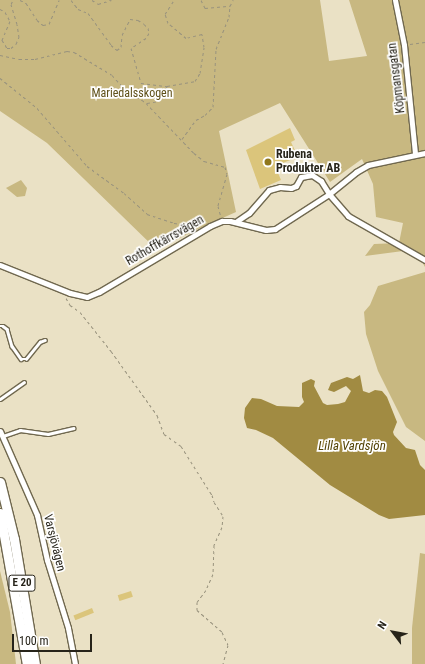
<!DOCTYPE html>
<html>
<head>
<meta charset="utf-8">
<style>
  body { margin:0 }
  #map { position:relative; width:425px; height:664px; overflow:hidden; background:#eae1c5; font-family:"Roboto Condensed",sans-serif }
  div>[style] { position:absolute }
  .green>* { inset:0; background:#c8b881 }
  .water>* { inset:0; background:#a18b42 }
  .building>* { inset:0; background:#dbc57b; transform-origin:0 0 }
  .path>* { height:1px; margin-top:-0.5px; transform-origin:0; background:repeating-linear-gradient(90deg,#98927d 0 3px,transparent 0 6px) }
  .roads { filter:drop-shadow(1px 0 #70684f) drop-shadow(-1px 0 #70684f) drop-shadow(0 1px #70684f) drop-shadow(0 -1px #70684f) }
  .service>* { height:2.5px; margin:-1.25px; padding:0 1.25px; transform-origin:1.25px; border-radius:1.25px; background:#fff }
  .minor>* { height:5px; margin:-2.5px; padding:0 2.5px; transform-origin:2.5px; border-radius:2.5px; background:#fff }
  .motorway>* { height:9px; margin:-4.5px; padding:0 4.5px; transform-origin:4.5px; border-radius:4.5px; background:#fff }
  .dots>* { width:11px; height:11px; translate:-50% -50%; box-sizing:border-box; border:2px solid #fff; border-radius:50% }
  span { translate:-50% -50%; white-space:nowrap; text-align:center; line-height:1.15; -webkit-text-stroke:3.5px #fff; paint-order:stroke }
  .shield-label span { padding:1px 3px; background:#fff; border:1px solid; border-radius:3px; -webkit-text-stroke-width:0 }
  .shield-label { font-size:11px; color:#27241a; font-weight:700 }
  .street-label { font-size:12px; color:#27241a }
  .park-label { font-size:12px; color:#5f5018 }
  .poi-label { font-size:12px; color:#27241a; font-weight:700 }
  .left { translate:0 -50%; text-align:left }
  .water-label { font-size:13px; color:#534306; font-style:italic }
  .north { position:absolute; left:373px; top:612px; width:40px; height:40px; -webkit-text-stroke:3px #fff; paint-order:stroke; rotate:302deg; font-size:11px; font-weight:700; line-height:16px; text-align:center; color:#27241a }
  .north::after { content:''; display:block; margin:auto; width:14px; height:18px; background:#27241a; clip-path:polygon(50% 0,100% 100%,50% 72%,0 100%) }
  .scale { position:absolute; left:12px; top:634px; width:80px; height:18px; box-sizing:border-box; border:2px solid #27241a; border-top:0; padding-left:5px; font-size:12px; line-height:14px; white-space:nowrap; color:#27241a; -webkit-text-stroke:3px #fff; paint-order:stroke }
</style>
</head>
<body>
<div id="map">
  <div class="green">
    <i style="clip-path:polygon(0 0,320px 0,329px 61px,367px 56px,349px 0,425px 0,425px 267px,421px 260px,403px 251px,365px 256px,374px 244px,399px 243px,403px 223px,376px 217px,373px 184px,362px 159px,330px 182px,280px 103px,219px 131px,236px 212px,198px 229px,157px 250px,47px 143px,0 111px)"></i>
    <i style="clip-path:polygon(21px 180px,27px 188px,25px 196px,17px 197px,6px 188px)"></i>
    <i style="clip-path:polygon(425px 272px,425px 441px,406px 427px,378px 371px,366px 334px,364px 312px,370px 305px,378px 286px)"></i>
    <i style="clip-path:polygon(420px 553px,425px 554px,425px 664px,412px 664px,412px 628px)"></i>
    <i style="clip-path:polygon(0 571px,10px 612px,16px 664px,0 664px)"></i>
  </div>
  <div class="water">
    <i style="clip-path:polygon(360px 375px,363px 391px,369px 393px,375px 390px,382px 391px,387px 397px,397px 422px,393px 432px,394px 435px,406px 448px,415px 450px,420px 465px,425px 470px,425px 515px,389px 519px,379px 515px,330px 485px,273px 438px,256px 430px,247px 428px,244px 418px,245px 408px,252px 398px,261px 399px,277px 406px,299px 407px,304px 402px,302px 397px,302px 383px,311px 379px,315px 381px,314px 386px,323px 403px,327px 405px,338px 404px,345px 402px,351px 391px,346px 386px,334px 392px,328px 390px,331px 383px,347px 377px,353px 379px)"></i>
  </div>
  <div class="building">
    <i style="clip-path:polygon(290px 128px,295px 140px,291px 142px,298px 157px,275px 166px,281px 180px,260px 189px,246px 150px)"></i>
    <i style="left:131px;top:591px;width:6px;height:14px;rotate:72deg"></i>
    <i style="left:92px;top:608px;width:5px;height:20px;rotate:68deg"></i>
  </div>
  <div class="path">
    <i style="left:20px;top:0;width:7px;rotate:27deg"></i>
    <i style="left:26px;top:3px;width:20px;rotate:57deg"></i>
    <i style="left:37px;top:20px;width:8px;rotate:40deg"></i>
    <i style="left:43px;top:25px;width:6px;rotate:-9deg"></i>
    <i style="left:49px;top:24px;width:26px;rotate:-67deg"></i>
    <i style="left:71px;top:0;width:11px;rotate:52deg"></i>
    <i style="left:78px;top:9px;width:11px;rotate:22deg"></i>
    <i style="left:88px;top:13px;width:39px;rotate:54deg"></i>
    <i style="left:111px;top:45px;width:8px;rotate:40deg"></i>
    <i style="left:117px;top:50px;width:5px;rotate:-37deg"></i>
    <i style="left:121px;top:47px;width:12px;rotate:-85deg"></i>
    <i style="left:122px;top:35px;width:18px;rotate:-63deg"></i>
    <i style="left:130px;top:19px;width:8px;rotate:7deg"></i>
    <i style="left:138px;top:20px;width:7px;rotate:34deg"></i>
    <i style="left:144px;top:24px;width:6px;rotate:45deg"></i>
    <i style="left:148px;top:28px;width:5px;rotate:79deg"></i>
    <i style="left:149px;top:33px;width:6px;rotate:121deg"></i>
    <i style="left:146px;top:38px;width:18px;rotate:146deg"></i>
    <i style="left:131px;top:48px;width:36px;rotate:74deg"></i>
    <i style="left:141px;top:83px;width:26px;rotate:7deg"></i>
    <i style="left:92px;top:0;width:7px;rotate:34deg"></i>
    <i style="left:98px;top:4px;width:14px;rotate:-17deg"></i>
    <i style="left:201px;top:0;width:9px;rotate:63deg"></i>
    <i style="left:205px;top:8px;width:25px;rotate:-5deg"></i>
    <i style="left:230px;top:6px;width:7px;rotate:-63deg"></i>
    <i style="left:0;top:9px;width:6px;rotate:31deg"></i>
    <i style="left:5px;top:12px;width:10px;rotate:61deg"></i>
    <i style="left:10px;top:21px;width:21px;rotate:113deg"></i>
    <i style="left:2px;top:40px;width:9px;rotate:58deg"></i>
    <i style="left:7px;top:48px;width:4px"></i>
    <i style="left:11px;top:48px;width:6px;rotate:-39deg"></i>
    <i style="left:16px;top:44px;width:8px;rotate:-67deg"></i>
    <i style="left:19px;top:37px;width:13px;rotate:-99deg"></i>
    <i style="left:17px;top:24px;width:21px;rotate:-107deg"></i>
    <i style="left:11px;top:4px;width:4px;rotate:-63deg"></i>
    <i style="left:410px;top:44px;width:15px;rotate:-8deg"></i>
    <i style="left:0;top:55px;width:19px;rotate:12deg"></i>
    <i style="left:19px;top:59px;width:16px"></i>
    <i style="left:35px;top:59px;width:33px;rotate:-14deg"></i>
    <i style="left:67px;top:51px;width:7px;rotate:8deg"></i>
    <i style="left:74px;top:52px;width:44px;rotate:31.2deg"></i>
    <i style="left:112px;top:75px;width:15px;rotate:48deg"></i>
    <i style="left:122px;top:86px;width:29px;rotate:35deg"></i>
    <i style="left:146px;top:103px;width:69px;rotate:46.2deg"></i>
    <i style="left:194px;top:153px;width:13px;rotate:39deg"></i>
    <i style="left:204px;top:161px;width:22px;rotate:16deg"></i>
    <i style="left:225px;top:167px;width:7px;rotate:74deg"></i>
    <i style="left:227px;top:174px;width:33px;rotate:106deg"></i>
    <i style="left:218px;top:206px;width:11px;rotate:75deg"></i>
    <i style="left:0;top:78px;width:48px;rotate:39deg"></i>
    <i style="left:37px;top:108px;width:77px;rotate:49.2deg"></i>
    <i style="left:87px;top:166px;width:46px;rotate:36.1deg"></i>
    <i style="left:124px;top:193px;width:31px;rotate:42deg"></i>
    <i style="left:147px;top:214px;width:28px;rotate:18deg"></i>
    <i style="left:174px;top:223px;width:24px;rotate:7deg"></i>
    <i style="left:147px;top:103px;width:12px;rotate:-9deg"></i>
    <i style="left:159px;top:101px;width:9px;rotate:-54deg"></i>
    <i style="left:164px;top:94px;width:9px;rotate:-69deg"></i>
    <i style="left:167px;top:86px;width:28px;rotate:-10deg"></i>
    <i style="left:195px;top:81px;width:9px;rotate:-58deg"></i>
    <i style="left:200px;top:73px;width:26px;rotate:-81deg"></i>
    <i style="left:204px;top:47px;width:13px;rotate:-99deg"></i>
    <i style="left:202px;top:34px;width:16px;rotate:166deg"></i>
    <i style="left:186px;top:38px;width:23px;rotate:-140deg"></i>
    <i style="left:168px;top:23px;width:9px;rotate:-108deg"></i>
    <i style="left:165px;top:14px;width:17px;rotate:-57deg"></i>
    <i style="left:182px;top:139px;width:24px;rotate:-54deg"></i>
    <i style="left:196px;top:120px;width:10px;rotate:-29deg"></i>
    <i style="left:205px;top:115px;width:11px;rotate:-45deg"></i>
    <i style="left:213px;top:107px;width:58px;rotate:-87deg"></i>
    <i style="left:216px;top:49px;width:35px;rotate:-68deg"></i>
    <i style="left:229px;top:17px;width:11px;rotate:-85deg"></i>
    <i style="left:66px;top:298px;width:8px;rotate:60deg"></i>
    <i style="left:70px;top:305px;width:12px;rotate:35deg"></i>
    <i style="left:80px;top:312px;width:50px;rotate:51.5deg"></i>
    <i style="left:111px;top:351px;width:79px;rotate:54.3deg"></i>
    <i style="left:157px;top:415px;width:20px;rotate:70deg"></i>
    <i style="left:164px;top:434px;width:21px;rotate:35deg"></i>
    <i style="left:181px;top:446px;width:58px;rotate:57.7deg"></i>
    <i style="left:212px;top:495px;width:7px;rotate:74deg"></i>
    <i style="left:214px;top:502px;width:17px;rotate:57deg"></i>
    <i style="left:223px;top:516px;width:11px;rotate:95deg"></i>
    <i style="left:222px;top:527px;width:20px;rotate:114deg"></i>
    <i style="left:214px;top:545px;width:29px;rotate:92deg"></i>
    <i style="left:213px;top:574px;width:17px;rotate:114deg"></i>
    <i style="left:206px;top:590px;width:15px;rotate:127deg"></i>
    <i style="left:197px;top:602px;width:8px;rotate:90deg"></i>
    <i style="left:197px;top:610px;width:33px;rotate:41deg"></i>
    <i style="left:222px;top:632px;width:14px;rotate:65deg"></i>
    <i style="left:228px;top:645px;width:20px;rotate:105deg"></i>
  </div>
  <div class="roads">
    <div class="service">
      <i style="left:0;top:326px;width:3px"></i>
      <i style="left:3px;top:326px;width:5px;rotate:37deg"></i>
      <i style="left:7px;top:329px;width:18px;rotate:74deg"></i>
      <i style="left:12px;top:346px;width:16px;rotate:55deg"></i>
      <i style="left:21px;top:359px;width:5px"></i>
      <i style="left:26px;top:359px;width:22px;rotate:-51deg"></i>
      <i style="left:40px;top:342px;width:5px;rotate:-22deg"></i>
      <i style="left:0;top:399px;width:29px;rotate:-35deg"></i>
      <i style="left:3px;top:436px;width:18px;rotate:-19deg"></i>
      <i style="left:20px;top:430px;width:28px;rotate:8deg"></i>
      <i style="left:48px;top:434px;width:26px;rotate:-13deg"></i>
    </div>
    <div class="minor">
      <i style="left:395px;top:0;width:46px;rotate:78.7deg"></i>
      <i style="left:404px;top:45px;width:110px;rotate:84.2deg"></i>
      <i style="left:237px;top:221px;width:14px;rotate:-34deg"></i>
      <i style="left:249px;top:213px;width:30px;rotate:-49deg"></i>
      <i style="left:269px;top:190px;width:11px;rotate:-15deg"></i>
      <i style="left:280px;top:187px;width:11px;rotate:5deg"></i>
      <i style="left:291px;top:188px;width:5px;rotate:-22deg"></i>
      <i style="left:296px;top:186px;width:10px;rotate:-61deg"></i>
      <i style="left:301px;top:177px;width:11px;rotate:-10deg"></i>
      <i style="left:312px;top:175px;width:11px;rotate:34deg"></i>
      <i style="left:321px;top:181px;width:15px;rotate:58deg"></i>
      <i style="left:329px;top:194px;width:29px;rotate:49deg"></i>
      <i style="left:348px;top:216px;width:89px;rotate:29.7deg"></i>
      <i style="left:0;top:265px;width:75px;rotate:21.8deg"></i>
      <i style="left:70px;top:293px;width:17px;rotate:13deg"></i>
      <i style="left:87px;top:297px;width:13px;rotate:-23deg"></i>
      <i style="left:99px;top:292px;width:129px;rotate:-30.7deg"></i>
      <i style="left:210px;top:226px;width:13px;rotate:-23deg"></i>
      <i style="left:222px;top:221px;width:8px"></i>
      <i style="left:230px;top:221px;width:37px;rotate:14deg"></i>
      <i style="left:266px;top:230px;width:9px;rotate:-6deg"></i>
      <i style="left:275px;top:229px;width:64px;rotate:-32.9deg"></i>
      <i style="left:329px;top:194px;width:35px;rotate:-39deg"></i>
      <i style="left:356px;top:172px;width:14px;rotate:-30deg"></i>
      <i style="left:368px;top:165px;width:58px;rotate:-11.9deg"></i>
      <i style="left:0;top:431px;width:92px;rotate:66.2deg"></i>
      <i style="left:37px;top:515px;width:46px;rotate:77.5deg"></i>
      <i style="left:47px;top:560px;width:71px;rotate:72.8deg"></i>
      <i style="left:68px;top:628px;width:37px;rotate:79deg"></i>
    </div>
    <div class="motorway">
      <i style="left:0;top:482px;width:59px;rotate:76.2deg"></i>
      <i style="left:14px;top:539px;width:127px;rotate:80.5deg"></i>
      <i style="left:0;top:513px;width:153px;rotate:79.9deg"></i>
    </div>
  </div>
  <div class="dots">
    <i style="left:268px;top:162px;background:#8f771d"></i>
  </div>
  <div class="shield-label">
    <span style="left:22px;top:583px">E 20</span>
  </div>
  <div class="street-label">
    <span style="left:397px;top:78px;rotate:-97deg">Köpmansgatan</span>
    <span style="left:165px;top:241px;rotate:-30deg">Rothoffkärrsvägen</span>
    <span style="left:54px;top:543px;rotate:76deg">Varsjövägen</span>
  </div>
  <div class="park-label">
    <span style="left:132px;top:94px">Mariedalsskogen</span>
  </div>
  <div class="poi-label">
    <span class="left" style="left:276px;top:162px">Rubena<br>Produkter AB</span>
  </div>
  <div class="water-label">
    <span style="left:352px;top:446px">Lilla Vardsjön</span>
  </div>
  <div class="north">N</div>
  <div class="scale">100 m</div>
</div>
</body>
</html>
